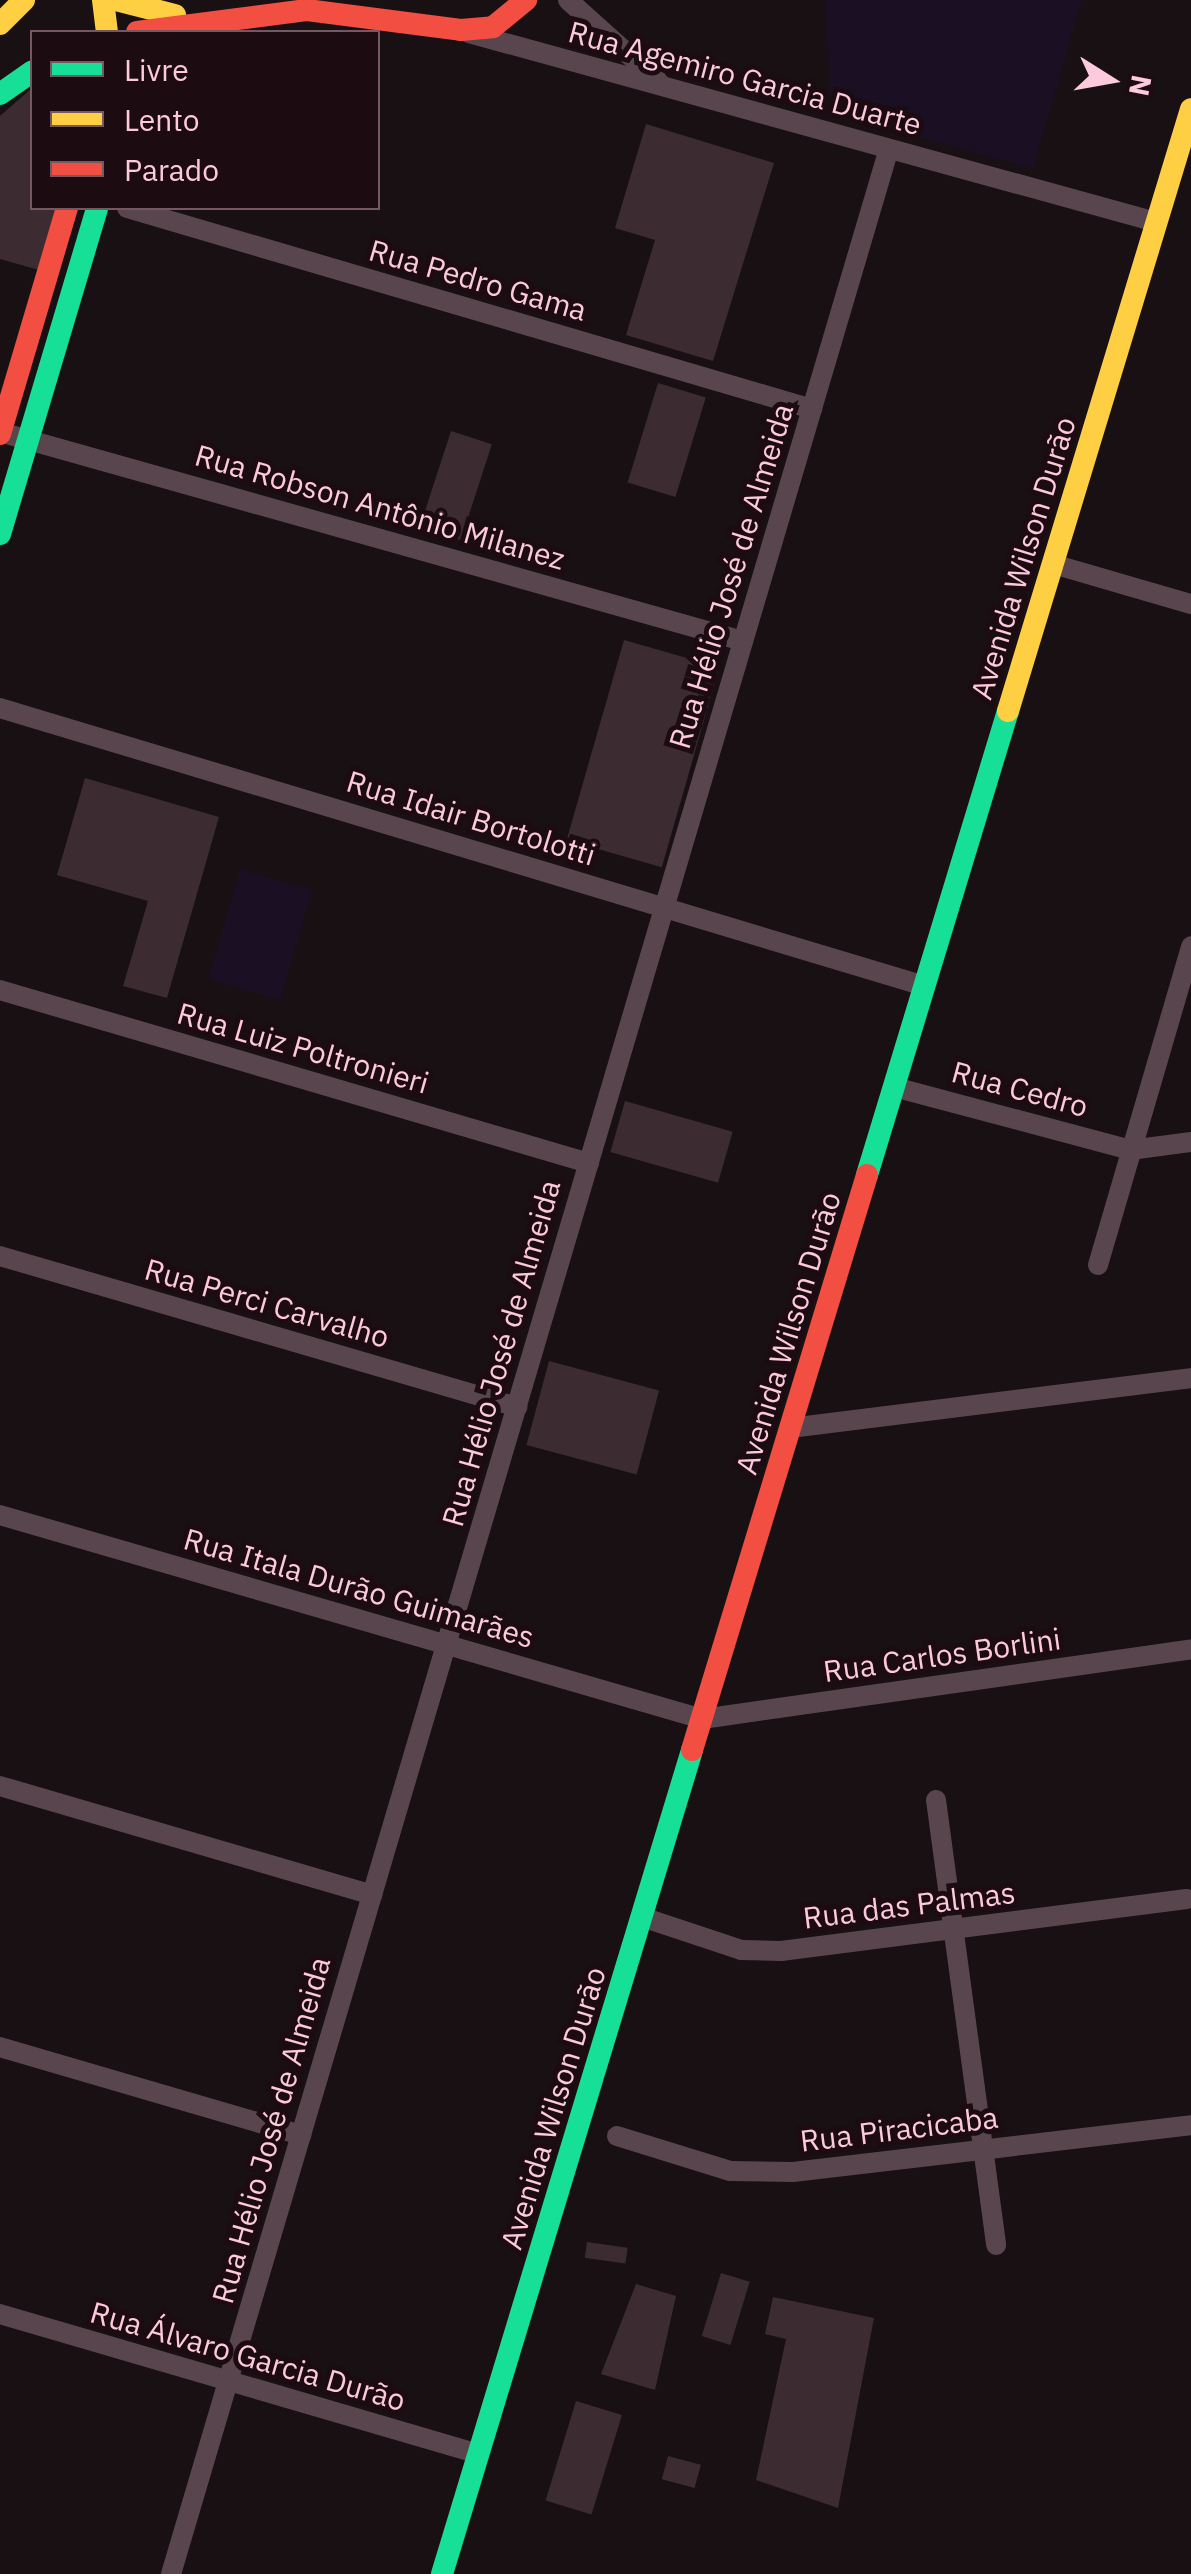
<!DOCTYPE html>
<html>
<head>
<meta charset="utf-8">
<style>
  body { margin:0 }
  #map { position:relative; width:1191px; height:2574px; overflow:hidden; background:#181012; font-family:"IBM Plex Sans",sans-serif }
  div>[style] { position:absolute }
  .green>* { inset:0; background:#1a0f23; transform-origin:0 0 }
  .building>* { inset:0; background:#3c2c31; transform-origin:0 0 }
  .street>* { height:20px; margin:-10px; padding:0 10px; transform-origin:10px; border-radius:10px; background:#59454e }
  .fast>* { height:22px; margin:-11px; padding:0 11px; transform-origin:11px; border-radius:11px; background:#16e098 }
  .slow>* { height:22px; margin:-11px; padding:0 11px; transform-origin:11px; border-radius:11px; background:#ffcf43 }
  .jam>* { height:22px; margin:-11px; padding:0 11px; transform-origin:11px; border-radius:11px; background:#f24e42 }
  span { translate:-50% -50%; white-space:nowrap; text-align:center; line-height:1.15; -webkit-text-stroke:10px #1c0c11; paint-order:stroke }
  .street-label { font-size:30px; color:#fdc9dd }
  .legend { position:absolute; left:30px; top:30px; width:350px; height:180px; box-sizing:border-box; background:#1c0c11; border:2px solid #765863; margin:0; padding:12px 18px; list-style:none; font-size:30px; color:#fdc9dd }
  .legend li { display:flex; align-items:center; gap:20px; height:50px }
  .legend b { width:50px; border:2px solid #765863 }
  .north { position:absolute; left:1061px; top:30px; width:100px; height:100px; -webkit-text-stroke:8px #1c0c11; paint-order:stroke; rotate:101deg; font-size:28px; font-weight:700; line-height:40px; text-align:center; color:#fdc9dd }
  .north::after { content:''; display:block; margin:auto; width:35px; height:45px; background:#fdc9dd; clip-path:polygon(50% 0,100% 100%,50% 72%,0 100%) }
</style>
</head>
<body>
<div id="map">
  <div class="green">
    <i style="clip-path:polygon(824px 0,1082px 0,1033px 169px,832px 113px)"></i>
    <i style="left:240px;top:869px;width:75px;height:115px;rotate:16deg"></i>
  </div>
  <div class="building">
    <i style="clip-path:polygon(32px 88px,32px 208px,57px 208px,39px 270px,0 259px,0 116px)"></i>
    <i style="clip-path:polygon(646px 124px,774px 163px,713px 361px,626px 335px,655px 240px,615px 228px)"></i>
    <i style="left:658px;top:383px;width:50px;height:104px;rotate:17deg"></i>
    <i style="left:451px;top:431px;width:43px;height:101px;rotate:18deg"></i>
    <i style="left:624px;top:640px;width:99px;height:208px;rotate:16deg"></i>
    <i style="clip-path:polygon(85px 778px,219px 817px,167px 998px,123px 986px,148px 901px,57px 875px)"></i>
    <i style="left:625px;top:1101px;width:112px;height:53px;rotate:16deg"></i>
    <i style="left:549px;top:1361px;width:114px;height:87px;rotate:15deg"></i>
    <i style="left:587px;top:2242px;width:41px;height:16px;rotate:8deg"></i>
    <i style="left:721px;top:2273px;width:30px;height:66px;rotate:17deg"></i>
    <i style="clip-path:polygon(636px 2284px,676px 2296px,655px 2390px,601px 2374px)"></i>
    <i style="clip-path:polygon(773px 2297px,874px 2318px,838px 2508px,756px 2480px,786px 2339px,765px 2334px)"></i>
    <i style="left:576px;top:2401px;width:48px;height:104px;rotate:17deg"></i>
    <i style="left:668px;top:2456px;width:34px;height:24px;rotate:15deg"></i>
  </div>
  <div class="street">
    <i style="left:568px;top:0;width:121px;rotate:42deg"></i>
    <i style="left:469px;top:33px;width:713px;rotate:15.38deg"></i>
    <i style="left:127px;top:208px;width:714px;rotate:16.35deg"></i>
    <i style="left:0;top:432px;width:772px;rotate:15.71deg"></i>
    <i style="left:1053px;top:564px;width:144px;rotate:16.2deg"></i>
    <i style="left:0;top:708px;width:965px;rotate:16.74deg"></i>
    <i style="left:0;top:990px;width:614px;rotate:16.37deg"></i>
    <i style="left:894px;top:1087px;width:244px;rotate:14.9deg"></i>
    <i style="left:1130px;top:1150px;width:62px;rotate:-7.5deg"></i>
    <i style="left:0;top:1256px;width:539px;rotate:16.28deg"></i>
    <i style="left:1098px;top:1265px;width:332px;rotate:-73.7deg"></i>
    <i style="left:790px;top:1428px;width:404px;rotate:-7.1deg"></i>
    <i style="left:0;top:1515px;width:731px;rotate:16.2deg"></i>
    <i style="left:702px;top:1719px;width:494px;rotate:-8.1deg"></i>
    <i style="left:0;top:1786px;width:388px;rotate:16.3deg"></i>
    <i style="left:936px;top:1800px;width:449px;rotate:82.3deg"></i>
    <i style="left:642px;top:1917px;width:104px;rotate:18.4deg"></i>
    <i style="left:741px;top:1950px;width:40px;rotate:1.4deg"></i>
    <i style="left:781px;top:1951px;width:409px;rotate:-7.3deg"></i>
    <i style="left:0;top:2047px;width:314px;rotate:16.3deg"></i>
    <i style="left:617px;top:2136px;width:118px;rotate:17.2deg"></i>
    <i style="left:730px;top:2171px;width:63px;rotate:0.9deg"></i>
    <i style="left:793px;top:2172px;width:401px;rotate:-6.7deg"></i>
    <i style="left:0;top:2314px;width:498px;rotate:16.3deg"></i>
    <i style="left:171px;top:2574px;width:2529px;rotate:-73.51deg"></i>
  </div>
  <div class="fast">
    <i style="left:0;top:94px;width:39px;rotate:-35deg"></i>
    <i style="left:0;top:534px;width:340px;rotate:-73.4deg"></i>
    <i style="left:867px;top:1175px;width:485px;rotate:-73.1deg"></i>
    <i style="left:442px;top:2574px;width:861px;rotate:-73.12deg"></i>
  </div>
  <div class="slow">
    <i style="left:103px;top:0;width:32px;rotate:83deg"></i>
    <i style="left:116px;top:0;width:61px;rotate:14.3deg"></i>
    <i style="left:0;top:24px;width:34px;rotate:-45deg"></i>
    <i style="left:1008px;top:711px;width:629px;rotate:-73.09deg"></i>
  </div>
  <div class="jam">
    <i style="left:137px;top:32px;width:171px;rotate:-7.4deg"></i>
    <i style="left:307px;top:10px;width:155px;rotate:7.4deg"></i>
    <i style="left:461px;top:30px;width:32px;rotate:-5deg"></i>
    <i style="left:493px;top:27px;width:43px;rotate:-39.3deg"></i>
    <i style="left:0;top:434px;width:236px;rotate:-73.5deg"></i>
    <i style="left:692px;top:1750px;width:601px;rotate:-73.07deg"></i>
  </div>
  <div class="street-label">
    <span style="left:745px;top:78px;rotate:15deg">Rua Agemiro Garcia Duarte</span>
    <span style="left:478px;top:280px;rotate:16deg">Rua Pedro Gama</span>
    <span style="left:380px;top:507px;rotate:16deg">Rua Robson Antônio Milanez</span>
    <span style="left:1023px;top:558px;rotate:-73deg">Avenida Wilson Durão</span>
    <span style="left:731px;top:576px;rotate:-73deg">Rua Hélio José de Almeida</span>
    <span style="left:471px;top:818px;rotate:17deg">Rua Idair Bortolotti</span>
    <span style="left:303px;top:1048px;rotate:16deg">Rua Luiz Poltronieri</span>
    <span style="left:1020px;top:1089px;rotate:15deg">Rua Cedro</span>
    <span style="left:267px;top:1303px;rotate:16deg">Rua Perci Carvalho</span>
    <span style="left:788px;top:1333px;rotate:-73deg">Avenida Wilson Durão</span>
    <span style="left:501px;top:1353px;rotate:-74deg">Rua Hélio José de Almeida</span>
    <span style="left:359px;top:1588px;rotate:16deg">Rua Itala Durão Guimarães</span>
    <span style="left:942px;top:1655px;rotate:-8deg">Rua Carlos Borlini</span>
    <span style="left:909px;top:1905px;rotate:-7deg">Rua das Palmas</span>
    <span style="left:553px;top:2108px;rotate:-73deg">Avenida Wilson Durão</span>
    <span style="left:899px;top:2129px;rotate:-7deg">Rua Piracicaba</span>
    <span style="left:271px;top:2130px;rotate:-74deg">Rua Hélio José de Almeida</span>
    <span style="left:248px;top:2356px;rotate:16deg">Rua Álvaro Garcia Durão</span>
  </div>
  <ul class="legend">
  <li><b style="height:12px;background:#16e098"></b>Livre</li>
  <li><b style="height:12px;background:#ffcf43"></b>Lento</li>
  <li><b style="height:12px;background:#f24e42"></b>Parado</li>
  </ul>
  <div class="north">N</div>
</div>
</body>
</html>
